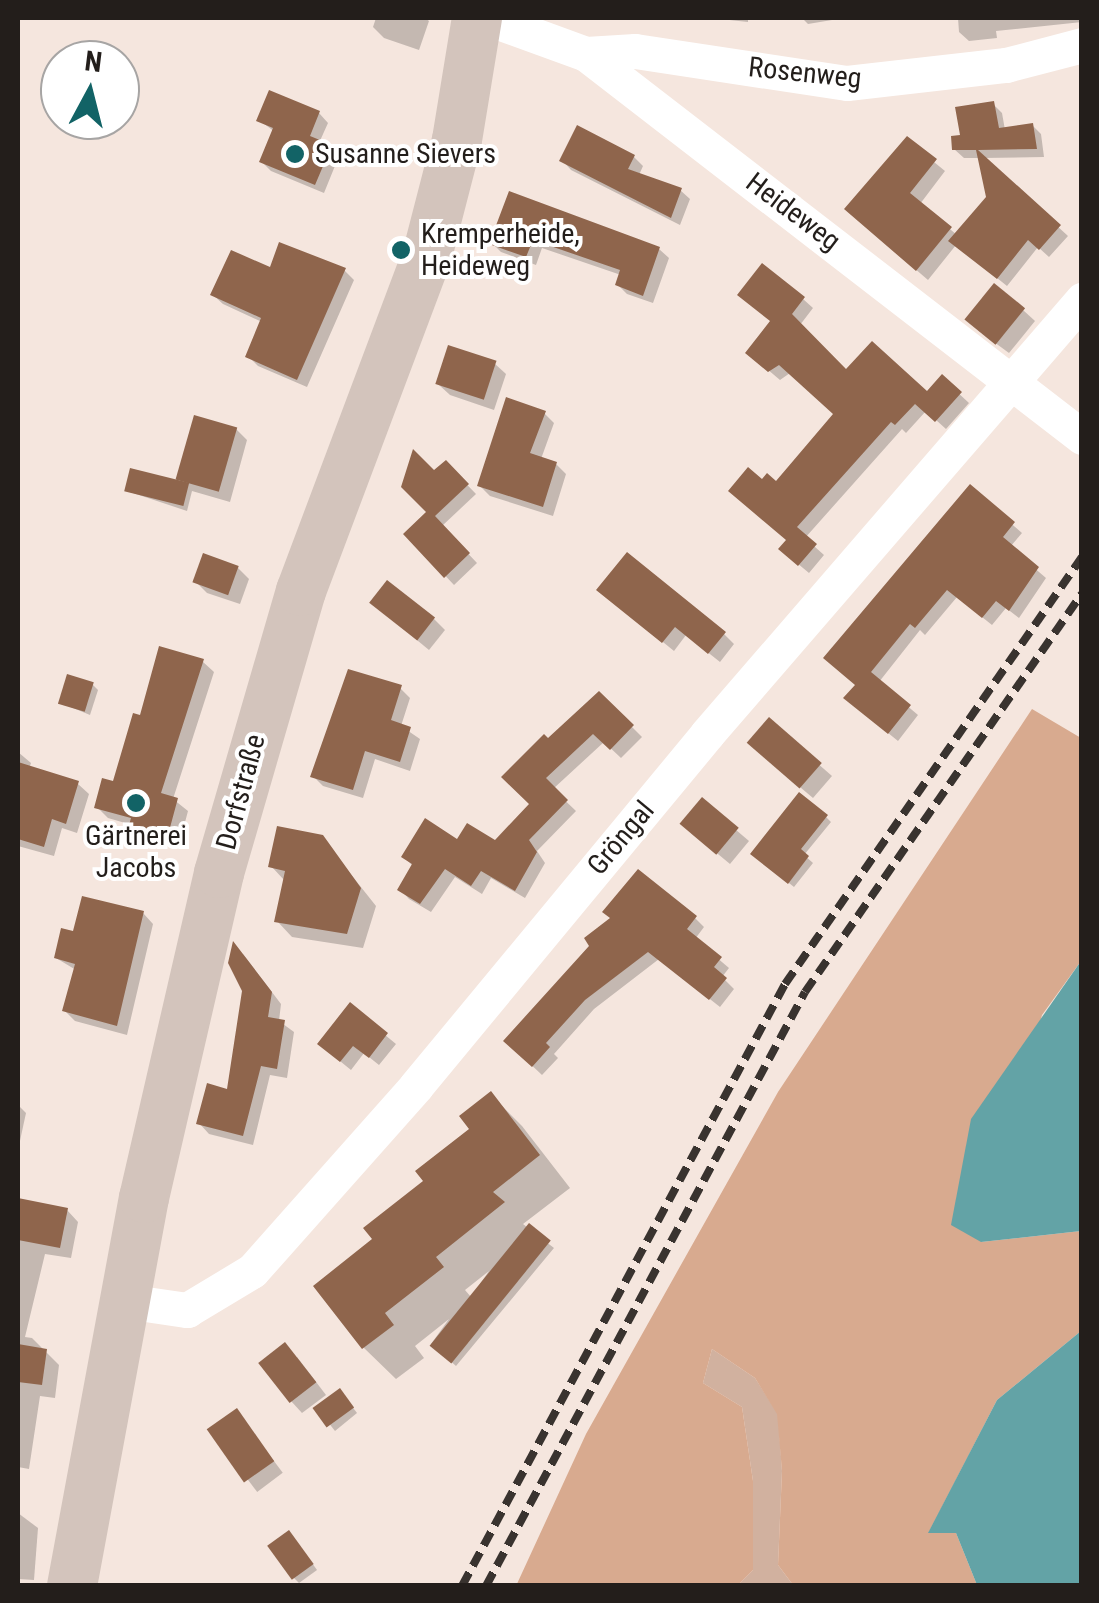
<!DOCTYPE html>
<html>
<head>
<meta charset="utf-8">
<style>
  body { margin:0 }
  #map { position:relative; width:1099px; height:1603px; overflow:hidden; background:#f5e6de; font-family:"Roboto Condensed",sans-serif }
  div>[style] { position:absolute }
  .green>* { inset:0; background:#d1b19f }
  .forest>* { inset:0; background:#d8aa8f }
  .water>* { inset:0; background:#63a3a6 }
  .shadow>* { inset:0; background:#0003; transform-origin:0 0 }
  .building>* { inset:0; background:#8f654c; transform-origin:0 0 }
  .minor>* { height:35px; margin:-17.5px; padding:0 17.5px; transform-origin:17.5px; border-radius:17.5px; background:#fff }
  .secondary>* { height:50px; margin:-25px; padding:0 25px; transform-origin:25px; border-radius:25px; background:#d3c4bc }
  .rail>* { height:8px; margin-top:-4px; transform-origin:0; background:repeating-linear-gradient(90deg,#39332f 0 15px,transparent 0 23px) }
  .dots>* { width:28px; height:28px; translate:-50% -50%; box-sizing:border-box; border:5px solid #fff; border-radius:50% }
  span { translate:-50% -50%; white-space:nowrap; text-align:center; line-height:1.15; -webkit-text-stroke:8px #fff; paint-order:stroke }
  .street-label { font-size:28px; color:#231e1b }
  .poi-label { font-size:28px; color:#231e1b }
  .left { translate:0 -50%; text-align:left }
  .frame { position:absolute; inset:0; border:20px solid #231e1b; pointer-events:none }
  .north { position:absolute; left:40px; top:40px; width:100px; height:100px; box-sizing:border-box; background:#fff; border:2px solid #a7a5a4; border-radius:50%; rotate:7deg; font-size:28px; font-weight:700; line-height:40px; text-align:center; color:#231e1b }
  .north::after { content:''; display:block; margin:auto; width:35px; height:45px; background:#126366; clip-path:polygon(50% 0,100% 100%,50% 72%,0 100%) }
</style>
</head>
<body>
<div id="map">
  <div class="green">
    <i style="clip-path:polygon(712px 1349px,755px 1378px,778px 1414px,782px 1471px,778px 1565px,793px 1585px,738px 1585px,753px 1570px,753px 1481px,742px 1407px,703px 1383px)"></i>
  </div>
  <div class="forest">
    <i style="clip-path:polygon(1032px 709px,1081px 738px,1081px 961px,1042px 1015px,981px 1242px,1081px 1231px,1081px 1331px,997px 1400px,929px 1532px,956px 1533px,977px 1585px,793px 1585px,778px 1565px,782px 1471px,777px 1414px,755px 1378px,712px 1349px,703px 1383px,742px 1407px,753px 1481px,753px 1570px,738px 1585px,516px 1586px,586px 1434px,778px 1092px)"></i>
  </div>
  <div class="water">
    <i style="clip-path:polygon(1081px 961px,1081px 1231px,981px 1242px,951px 1225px,971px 1119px)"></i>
    <i style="clip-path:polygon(1081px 1331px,1081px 1585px,977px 1585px,956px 1533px,928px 1533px,997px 1400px)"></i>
  </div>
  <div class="shadow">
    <i style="clip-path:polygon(376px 18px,425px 18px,429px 21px,419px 50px,384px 38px,373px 27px)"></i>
    <i style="clip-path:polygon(711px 18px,748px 18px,748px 22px)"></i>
    <i style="clip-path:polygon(802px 18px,844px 18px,808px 24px)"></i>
    <i style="clip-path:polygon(958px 18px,1082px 18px,1082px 22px,996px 31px,997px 38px,969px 41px,959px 32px)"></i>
    <i style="clip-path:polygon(993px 104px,1002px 113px,1005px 130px,1032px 125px,1041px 134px,1044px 157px,983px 158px,1068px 236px,1049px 257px,1038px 247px,1007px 286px,956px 245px,928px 280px,857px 219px,907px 140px,945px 171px,920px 204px,957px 235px,989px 198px,981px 158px,964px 158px,954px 149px)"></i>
    <i style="clip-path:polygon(319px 113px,328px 123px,319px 143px,339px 156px,324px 193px,271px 171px,262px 162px,275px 132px,259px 120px)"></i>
    <i style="clip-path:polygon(634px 157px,643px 166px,639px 175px,680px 190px,690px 199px,680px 225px,571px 170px,562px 160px)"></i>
    <i style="clip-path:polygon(510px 194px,659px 249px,669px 258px,653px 303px,627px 294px,618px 285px,621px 275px,542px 248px,536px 265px,501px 252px,492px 243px)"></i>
    <i style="clip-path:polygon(271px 270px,344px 270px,354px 280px,307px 387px,258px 366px,248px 356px,262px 322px,223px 304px,213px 295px)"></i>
    <i style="clip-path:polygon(803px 299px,813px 308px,800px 325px,846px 372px,927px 394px,942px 378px,969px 403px,946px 429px,926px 411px,906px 433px,902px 429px,805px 538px,824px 555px,809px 573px,791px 558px,788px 541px,762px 482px,776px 484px,836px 414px,790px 373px,780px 380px,748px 353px)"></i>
    <i style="clip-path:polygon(1023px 310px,1035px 321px,1009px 353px,979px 331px)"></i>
    <i style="clip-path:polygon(494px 363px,506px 374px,494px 410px,450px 395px,438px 384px)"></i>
    <i style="clip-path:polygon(544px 413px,554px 423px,541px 459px,556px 464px,566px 474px,553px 516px,490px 496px,480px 486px)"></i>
    <i style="clip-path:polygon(236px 429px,247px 440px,230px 502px,192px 491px,187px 511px,127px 491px,185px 485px)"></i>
    <i style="clip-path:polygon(446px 463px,476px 494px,442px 526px,477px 563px,454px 585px,406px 534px,429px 512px,434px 474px)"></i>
    <i style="clip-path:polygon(970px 488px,1022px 533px,1010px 547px,1046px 578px,1019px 618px,1006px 608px,992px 625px,957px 597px,925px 635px,920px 630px,879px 682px,918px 715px,898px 741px,856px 707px,857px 685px)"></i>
    <i style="clip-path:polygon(238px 568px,249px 579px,240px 604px,207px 593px,196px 582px)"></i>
    <i style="clip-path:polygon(610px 599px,724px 634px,734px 644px,720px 662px,686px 635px,674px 651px)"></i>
    <i style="clip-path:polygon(372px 603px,433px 618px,445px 630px,429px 650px)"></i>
    <i style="clip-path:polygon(202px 661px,214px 672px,173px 799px,188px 811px,179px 845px,143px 836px,132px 825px,108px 818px,97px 807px,115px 784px,141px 718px)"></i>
    <i style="clip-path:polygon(92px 684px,98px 690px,90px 715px,61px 703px)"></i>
    <i style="clip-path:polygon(400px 688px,410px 698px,401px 726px,420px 739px,410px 771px,375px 759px,363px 798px,323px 786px,313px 776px)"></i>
    <i style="clip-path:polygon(599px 694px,642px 737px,621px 758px,604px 742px,553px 789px,576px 811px,537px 851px,545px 863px,525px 898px,491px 878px,482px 894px,455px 877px,431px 912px,409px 899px,400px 889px,414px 867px,404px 857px,458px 842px,495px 843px,532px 804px,548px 741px)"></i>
    <i style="clip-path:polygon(769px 721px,832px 776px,813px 798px,762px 755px)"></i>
    <i style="clip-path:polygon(18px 752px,31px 763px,29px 769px,78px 784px,89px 794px,77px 833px,62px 828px,54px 856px,18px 846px)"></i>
    <i style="clip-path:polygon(702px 801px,749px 841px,730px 864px,695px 835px)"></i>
    <i style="clip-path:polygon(826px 817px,831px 822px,804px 855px,813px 863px,794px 887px,759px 859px)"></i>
    <i style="clip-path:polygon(322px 838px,376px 906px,363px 948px,292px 937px,277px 921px,285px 881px,271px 866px)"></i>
    <i style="clip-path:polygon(143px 913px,153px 924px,127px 1035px,75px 1021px,65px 1011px,76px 970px,56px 958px,75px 934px)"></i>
    <i style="clip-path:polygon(695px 918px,704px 927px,695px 939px,729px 968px,722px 977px,734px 989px,720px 1007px,659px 959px,594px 1009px,554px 1054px,558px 1058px,542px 1075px,506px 1041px,613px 919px)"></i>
    <i style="clip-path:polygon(243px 954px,281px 1004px,279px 1021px,294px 1032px,287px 1078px,270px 1075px,253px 1145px,209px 1134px,199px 1123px,229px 1092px,245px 991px)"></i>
    <i style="clip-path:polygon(350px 1006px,396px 1044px,379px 1065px,364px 1053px,351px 1070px,330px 1053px)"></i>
    <i style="clip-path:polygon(evenodd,491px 1095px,522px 1126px,570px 1188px,523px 1224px,554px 1248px,456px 1366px,431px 1344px,449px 1319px,415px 1346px,424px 1358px,396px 1379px,364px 1348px,316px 1286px,376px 1240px,472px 1129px,491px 1095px,489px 1271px,471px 1297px,465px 1290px,489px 1271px)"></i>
    <i style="clip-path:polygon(18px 1105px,26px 1113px,18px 1150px)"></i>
    <i style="clip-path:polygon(18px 1202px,67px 1210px,78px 1222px,71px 1258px,45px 1254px,25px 1337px,32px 1338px,59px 1365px,55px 1398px,40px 1396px,29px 1469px,18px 1467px)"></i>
    <i style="clip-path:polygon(297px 1357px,326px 1395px,302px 1413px,291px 1401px)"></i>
    <i style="clip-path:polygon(344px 1396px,357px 1413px,335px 1431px,317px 1408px)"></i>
    <i style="left:237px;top:1412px;width:76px;height:32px;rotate:53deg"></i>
    <i style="clip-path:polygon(18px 1513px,38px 1528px,34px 1580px,18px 1579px)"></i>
    <i style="clip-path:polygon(294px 1538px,317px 1570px,299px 1583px,294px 1578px)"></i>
  </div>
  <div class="building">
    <i style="clip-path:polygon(269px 90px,320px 111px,310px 136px,332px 145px,315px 185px,259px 162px,273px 128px,256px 121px)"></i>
    <i style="clip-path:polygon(994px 101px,999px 128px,1033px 123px,1037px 149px,978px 150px,1061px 225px,1039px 250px,1028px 240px,997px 279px,948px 241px,986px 197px,976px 150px,952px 150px,951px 136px,960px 135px,955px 107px)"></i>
    <i style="clip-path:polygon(577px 125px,635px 155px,628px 169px,682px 188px,671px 218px,559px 161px)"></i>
    <i style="clip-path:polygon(907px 136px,937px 159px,910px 193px,952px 227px,916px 271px,844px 209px)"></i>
    <i style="clip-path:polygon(509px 191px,660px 247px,643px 296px,615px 285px,620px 270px,533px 240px,526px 257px,489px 244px)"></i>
    <i style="clip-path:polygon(279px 242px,346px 268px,297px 380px,245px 357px,261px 318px,210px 295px,231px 250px,270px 267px)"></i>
    <i style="clip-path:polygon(762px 263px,805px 297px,792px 314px,846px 369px,872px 341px,927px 391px,942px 374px,962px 392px,935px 422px,915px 404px,895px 425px,891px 422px,797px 527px,817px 544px,798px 566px,778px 549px,786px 540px,728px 491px,748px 467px,762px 479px,767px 473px,776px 481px,833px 414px,779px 365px,768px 372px,745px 353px,770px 321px,737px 295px)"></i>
    <i style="left:994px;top:283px;width:40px;height:47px;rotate:39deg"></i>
    <i style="left:448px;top:345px;width:51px;height:41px;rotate:18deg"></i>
    <i style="clip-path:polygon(506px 397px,546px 411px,530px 453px,557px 462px,543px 507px,477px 486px)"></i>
    <i style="left:194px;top:415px;width:45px;height:67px;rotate:16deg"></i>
    <i style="clip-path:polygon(413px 449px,434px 470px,446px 460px,469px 484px,435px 516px,470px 553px,444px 578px,403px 534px,426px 512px,401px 487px)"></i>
    <i style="left:130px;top:468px;width:61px;height:24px;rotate:14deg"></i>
    <i style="clip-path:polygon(970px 484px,1015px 522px,1003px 537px,1039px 567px,1009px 611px,996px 601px,982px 618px,947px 590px,915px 628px,910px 624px,871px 672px,911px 705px,888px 734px,843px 698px,855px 685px,823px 658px)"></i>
    <i style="clip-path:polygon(627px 552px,726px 632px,708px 654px,675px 627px,662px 643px,596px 590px)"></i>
    <i style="left:203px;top:553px;width:38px;height:31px;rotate:20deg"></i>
    <i style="left:387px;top:580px;width:61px;height:29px;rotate:38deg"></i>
    <i style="clip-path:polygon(159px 646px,204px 659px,161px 793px,178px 798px,168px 835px,129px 825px,131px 818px,94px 808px,102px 778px,113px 781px,133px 713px,140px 715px)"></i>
    <i style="clip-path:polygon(348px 669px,402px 685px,391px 720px,411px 727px,400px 762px,365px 751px,353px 790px,310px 777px)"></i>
    <i style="left:67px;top:674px;width:28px;height:31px;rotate:17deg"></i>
    <i style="clip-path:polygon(599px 691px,634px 725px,610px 750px,593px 734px,546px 778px,568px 800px,529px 840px,537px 852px,515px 891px,481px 871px,471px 886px,445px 869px,420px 904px,397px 890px,412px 864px,401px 857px,425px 818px,457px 839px,467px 823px,495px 840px,529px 804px,501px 777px,544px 734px,548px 738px)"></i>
    <i style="left:769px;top:717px;width:70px;height:34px;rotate:41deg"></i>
    <i style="clip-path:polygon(18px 762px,79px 781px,66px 824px,52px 819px,44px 847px,18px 839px)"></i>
    <i style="clip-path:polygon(799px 792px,828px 815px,801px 849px,809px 856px,788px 884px,750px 854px)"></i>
    <i style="left:702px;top:797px;width:48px;height:35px;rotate:40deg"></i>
    <i style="clip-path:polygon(277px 826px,323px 835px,361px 888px,347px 934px,274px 922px,285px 871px,268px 867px)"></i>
    <i style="clip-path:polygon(638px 869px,697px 916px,687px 929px,722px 957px,714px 967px,727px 978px,709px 1000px,648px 952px,585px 1000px,546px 1043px,550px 1047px,532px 1067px,503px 1041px,589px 946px,584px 938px,610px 918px,602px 912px)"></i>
    <i style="clip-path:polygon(82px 896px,144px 911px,117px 1026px,62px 1011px,75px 964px,54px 958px,61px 928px,73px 931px)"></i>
    <i style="clip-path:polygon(233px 941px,272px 992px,268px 1017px,285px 1020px,277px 1069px,261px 1066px,243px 1136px,196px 1124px,207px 1083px,227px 1089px,242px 991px,228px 963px)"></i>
    <i style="clip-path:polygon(350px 1002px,388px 1033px,369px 1058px,353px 1046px,340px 1062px,317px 1044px)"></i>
    <i style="clip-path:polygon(491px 1091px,540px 1155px,493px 1192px,505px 1202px,436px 1257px,444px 1267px,385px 1313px,394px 1325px,362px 1349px,313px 1286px,372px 1239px,363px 1228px,423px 1181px,415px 1171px,469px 1129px,459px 1116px)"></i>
    <i style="clip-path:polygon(18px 1198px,68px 1208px,60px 1248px,18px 1240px)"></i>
    <i style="left:529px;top:1223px;width:28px;height:158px;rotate:39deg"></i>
    <i style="left:285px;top:1342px;width:51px;height:34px;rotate:52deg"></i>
    <i style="clip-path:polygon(18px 1344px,47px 1349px,42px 1385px,18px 1382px)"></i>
    <i style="left:340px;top:1388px;width:24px;height:34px;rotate:54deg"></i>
    <i style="left:237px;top:1408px;width:65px;height:37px;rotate:55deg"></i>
    <i style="left:289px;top:1530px;width:42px;height:27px;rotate:54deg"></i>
  </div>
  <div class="minor">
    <i style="left:487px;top:18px;width:105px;rotate:20deg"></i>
    <i style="left:586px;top:54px;width:627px;rotate:37.67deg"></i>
    <i style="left:586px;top:54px;width:49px;rotate:-3.5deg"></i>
    <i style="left:635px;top:51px;width:214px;rotate:8.6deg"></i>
    <i style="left:847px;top:83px;width:160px;rotate:-6.5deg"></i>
    <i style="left:1006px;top:65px;width:79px;rotate:-14.7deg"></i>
    <i style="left:125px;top:1301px;width:63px;rotate:8.3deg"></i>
    <i style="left:187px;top:1310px;width:76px;rotate:-31deg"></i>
    <i style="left:252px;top:1271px;width:247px;rotate:-48.4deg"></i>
    <i style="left:416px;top:1086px;width:457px;rotate:-50.4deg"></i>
    <i style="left:707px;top:734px;width:574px;rotate:-49.17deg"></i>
  </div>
  <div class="secondary">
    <i style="left:72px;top:1586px;width:395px;rotate:-79.5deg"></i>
    <i style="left:144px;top:1198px;width:334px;rotate:-77deg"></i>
    <i style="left:219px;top:873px;width:294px;rotate:-73.8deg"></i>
    <i style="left:301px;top:591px;width:358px;rotate:-69.4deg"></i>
    <i style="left:427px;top:256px;width:120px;rotate:-75.5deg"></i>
    <i style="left:457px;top:140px;width:124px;rotate:-80.7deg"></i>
  </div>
  <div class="rail">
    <i style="left:462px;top:1586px;width:683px;rotate:-61.78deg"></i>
    <i style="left:785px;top:984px;width:520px;rotate:-55.18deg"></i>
    <i style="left:486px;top:1586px;width:674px;rotate:-61.76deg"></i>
    <i style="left:805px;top:992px;width:485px;rotate:-55.2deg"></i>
  </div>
  <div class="dots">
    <i style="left:295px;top:154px;background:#126366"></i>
    <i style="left:401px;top:250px;background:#126366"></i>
    <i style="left:136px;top:803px;background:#126366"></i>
  </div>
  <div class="street-label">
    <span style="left:805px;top:73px;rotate:6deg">Rosenweg</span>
    <span style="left:793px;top:212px;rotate:37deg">Heideweg</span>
    <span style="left:241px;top:792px;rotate:-75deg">Dorfstraße</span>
    <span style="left:621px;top:838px;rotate:-50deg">Gröngal</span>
  </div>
  <div class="poi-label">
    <span class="left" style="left:315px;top:154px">Susanne Sievers</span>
    <span class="left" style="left:421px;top:250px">Kremperheide,<br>Heideweg</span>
    <span style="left:136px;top:852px">Gärtnerei<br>Jacobs</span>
  </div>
  <div class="frame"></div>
  <div class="north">N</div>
</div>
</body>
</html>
